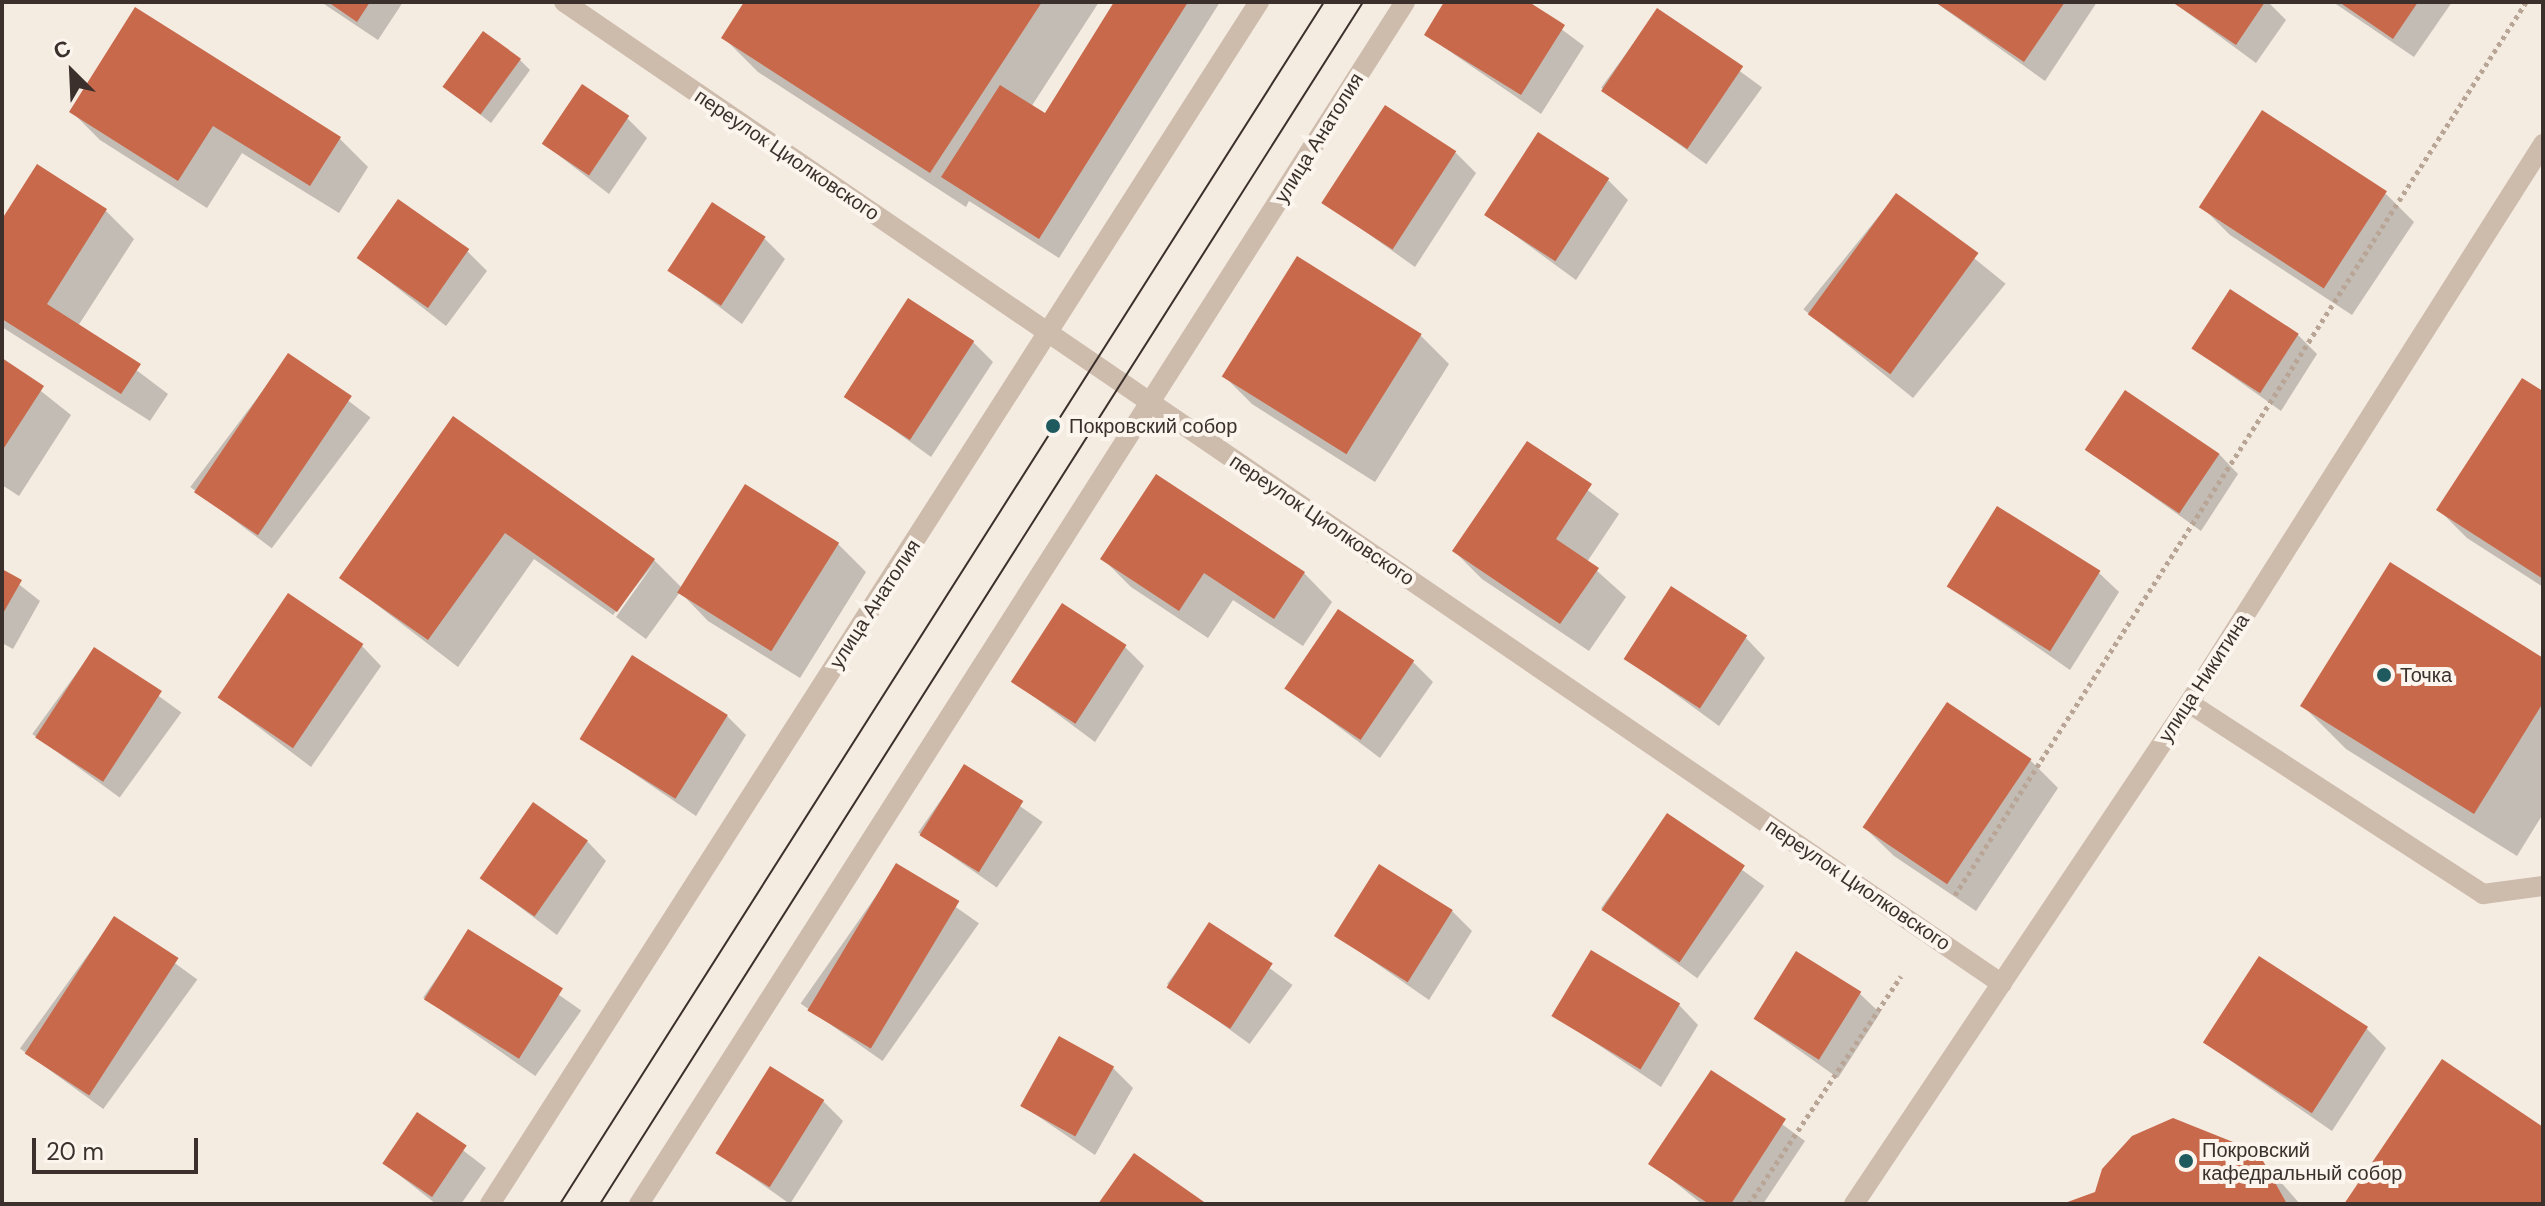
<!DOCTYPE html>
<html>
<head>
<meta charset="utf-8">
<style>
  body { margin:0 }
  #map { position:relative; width:2545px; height:1206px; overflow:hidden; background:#f4ebe1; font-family:"DM Sans",sans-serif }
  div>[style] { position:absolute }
  .shadow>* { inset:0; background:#0003; transform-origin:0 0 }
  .building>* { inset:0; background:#c8694b; transform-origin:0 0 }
  .path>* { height:5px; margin-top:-2.5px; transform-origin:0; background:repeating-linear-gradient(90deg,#b9a596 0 4px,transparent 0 8px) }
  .service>* { height:20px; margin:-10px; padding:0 10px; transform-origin:10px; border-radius:10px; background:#cdbbac }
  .minor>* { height:20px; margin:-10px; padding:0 10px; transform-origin:10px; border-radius:10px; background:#cdbbac }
  .tram>* { height:2px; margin:-1px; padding:0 1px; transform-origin:1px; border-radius:1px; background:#3b302b }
  .dots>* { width:22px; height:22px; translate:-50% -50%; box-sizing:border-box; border:4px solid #fbf5ee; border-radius:50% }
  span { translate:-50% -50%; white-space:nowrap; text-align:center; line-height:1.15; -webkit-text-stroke:8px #fbf5ee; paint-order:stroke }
  .street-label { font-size:20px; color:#3b302b }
  .poi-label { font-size:20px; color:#3b302b }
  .left { translate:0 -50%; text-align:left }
  .frame { position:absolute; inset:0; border:4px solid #3b302b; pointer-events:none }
  .north { position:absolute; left:32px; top:32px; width:80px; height:80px; -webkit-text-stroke:6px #fbf5ee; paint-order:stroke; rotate:336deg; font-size:22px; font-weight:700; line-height:32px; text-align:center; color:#3b302b }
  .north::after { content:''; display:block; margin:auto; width:28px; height:36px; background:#3b302b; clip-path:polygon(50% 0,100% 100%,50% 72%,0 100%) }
  .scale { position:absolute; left:32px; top:1138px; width:166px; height:36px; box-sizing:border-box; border:4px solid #3b302b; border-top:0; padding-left:10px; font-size:24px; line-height:28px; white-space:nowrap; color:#3b302b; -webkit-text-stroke:6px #fbf5ee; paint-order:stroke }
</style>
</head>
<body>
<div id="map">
  <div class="shadow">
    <i style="clip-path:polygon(321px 2px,403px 2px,378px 40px)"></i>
    <i style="clip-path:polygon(747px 2px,1099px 2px,1031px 107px,1045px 116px,1117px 2px,1220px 2px,1059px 258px,969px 201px,966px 207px,758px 72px,723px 37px)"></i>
    <i style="clip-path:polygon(1447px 2px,1525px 2px,1584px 46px,1541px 114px,1426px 35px)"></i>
    <i style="clip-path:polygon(1935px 2px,2097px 2px,2045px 81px)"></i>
    <i style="clip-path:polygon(2173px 2px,2268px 2px,2286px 20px,2256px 63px)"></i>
    <i style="clip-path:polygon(2333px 2px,2452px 2px,2414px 57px)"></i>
    <i style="clip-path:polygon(136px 10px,340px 139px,368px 167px,339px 213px,242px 153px,207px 208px,100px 140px,72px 112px)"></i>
    <i style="left:1657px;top:11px;width:130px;height:95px;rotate:36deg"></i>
    <i style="clip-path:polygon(520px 60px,530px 70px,491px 123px,445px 87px)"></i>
    <i style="clip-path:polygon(627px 118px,647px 138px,609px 194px,544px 144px)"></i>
    <i style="clip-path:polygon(1456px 153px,1476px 173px,1415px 267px,1325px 203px)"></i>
    <i style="clip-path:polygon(1608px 180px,1628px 200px,1576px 280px,1487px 215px)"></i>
    <i style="clip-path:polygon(2386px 194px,2414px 222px,2352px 315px,2230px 235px,2202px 207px)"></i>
    <i style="left:1896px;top:195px;width:141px;height:147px;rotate:39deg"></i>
    <i style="clip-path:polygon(106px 211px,134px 239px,78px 326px,168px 394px,150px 421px,2px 327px,2px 222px)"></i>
    <i style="clip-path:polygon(765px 239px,785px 259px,742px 324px,670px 270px)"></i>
    <i style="clip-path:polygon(467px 251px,487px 271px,446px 326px,358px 257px)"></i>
    <i style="clip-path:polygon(1298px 258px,1421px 336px,1449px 364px,1375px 482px,1252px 404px,1224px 376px)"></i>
    <i style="clip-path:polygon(2297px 334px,2317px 354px,2281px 411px,2194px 349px)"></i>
    <i style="clip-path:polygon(973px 342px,993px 362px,931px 457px,847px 396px)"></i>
    <i style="left:289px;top:356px;width:102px;height:164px;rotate:37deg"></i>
    <i style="clip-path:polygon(2px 360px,71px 415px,19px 496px,2px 485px)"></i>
    <i style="clip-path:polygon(2543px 394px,2543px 587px,2467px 538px,2439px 510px)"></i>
    <i style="clip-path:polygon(454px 419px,654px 560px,683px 589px,838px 544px,866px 572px,800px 678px,708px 621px,680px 592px,646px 639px,616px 617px,655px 562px,613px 615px,534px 559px,458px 667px,342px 578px)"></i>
    <i style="clip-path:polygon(1527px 444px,1619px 514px,1587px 562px,1626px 597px,1589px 651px,1482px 579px,1454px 551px)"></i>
    <i style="clip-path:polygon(2088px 450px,2219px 454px,2238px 474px,2201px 531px)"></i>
    <i style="clip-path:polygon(1103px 559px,1304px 573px,1332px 602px,1303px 646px,1233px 600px,1208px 638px,1131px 587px)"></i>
    <i style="clip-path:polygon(2px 571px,40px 601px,13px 649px,2px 643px)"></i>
    <i style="clip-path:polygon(2099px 573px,2119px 592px,2070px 670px,1949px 586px)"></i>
    <i style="clip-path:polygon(1746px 638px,1765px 658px,1719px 726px,1626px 658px)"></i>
    <i style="clip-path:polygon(362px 646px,381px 666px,311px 767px,219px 697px)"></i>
    <i style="clip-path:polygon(1124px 646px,1144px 666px,1095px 742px,1013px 681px)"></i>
    <i style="left:94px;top:649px;width:108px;height:105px;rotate:36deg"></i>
    <i style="clip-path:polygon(2543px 660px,2543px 814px,2517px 856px,2346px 749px,2303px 706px)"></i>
    <i style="clip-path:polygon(1413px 662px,1433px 682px,1380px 758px,1286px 687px)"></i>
    <i style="clip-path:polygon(726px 715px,746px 735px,696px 816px,583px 739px)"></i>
    <i style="clip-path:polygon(2030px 760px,2058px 788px,1976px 911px,1894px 856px,1865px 828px)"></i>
    <i style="left:964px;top:767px;width:96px;height:80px;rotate:35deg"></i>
    <i style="left:1668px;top:816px;width:119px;height:114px;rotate:36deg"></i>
    <i style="clip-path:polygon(587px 841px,606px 861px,557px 935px,483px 879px)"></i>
    <i style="left:897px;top:866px;width:100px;height:168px;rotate:35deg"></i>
    <i style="clip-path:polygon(1452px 911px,1472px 931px,1429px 1000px,1337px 936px)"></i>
    <i style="left:114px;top:919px;width:103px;height:160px;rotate:36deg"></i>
    <i style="left:1210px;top:925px;width:102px;height:73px;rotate:36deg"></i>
    <i style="left:469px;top:932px;width:137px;height:80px;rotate:35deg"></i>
    <i style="clip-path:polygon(1860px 994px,1880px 1013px,1838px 1078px,1755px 1019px)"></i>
    <i style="clip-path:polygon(1679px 1005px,1698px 1025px,1661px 1087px,1554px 1015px)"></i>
    <i style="clip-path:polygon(2366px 1028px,2386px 1048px,2332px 1131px,2205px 1043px)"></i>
    <i style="clip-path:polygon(1113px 1068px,1133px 1088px,1095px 1155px,1023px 1106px)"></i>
    <i style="clip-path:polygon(1712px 1073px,1805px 1141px,1763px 1204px,1702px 1204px,1651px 1163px)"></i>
    <i style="clip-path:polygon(823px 1101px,843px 1121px,790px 1204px,718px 1153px)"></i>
    <i style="clip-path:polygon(417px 1115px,486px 1168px,461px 1204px,436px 1204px,384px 1163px)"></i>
    <i style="clip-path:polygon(2256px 1154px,2300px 1204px,2066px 1204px)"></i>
  </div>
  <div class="building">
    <i style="clip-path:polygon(328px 2px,370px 2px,357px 22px)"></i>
    <i style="clip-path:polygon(744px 2px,1042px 2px,930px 173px,721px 38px)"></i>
    <i style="clip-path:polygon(1114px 2px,1188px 2px,1039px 239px,941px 177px,1000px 85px,1045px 113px)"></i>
    <i style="clip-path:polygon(1444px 2px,1529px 2px,1565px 25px,1521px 95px,1424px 35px)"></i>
    <i style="clip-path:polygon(1935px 2px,2065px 2px,2024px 62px)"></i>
    <i style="clip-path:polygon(2172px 2px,2265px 2px,2236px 45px)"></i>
    <i style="clip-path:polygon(2339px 2px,2418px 2px,2393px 39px)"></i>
    <i style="clip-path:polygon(135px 7px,341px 137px,310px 186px,213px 126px,178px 181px,69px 112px)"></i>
    <i style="left:1657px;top:8px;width:104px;height:100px;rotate:34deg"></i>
    <i style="left:483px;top:31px;width:47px;height:69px;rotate:36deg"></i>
    <i style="left:582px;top:84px;width:57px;height:72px;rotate:34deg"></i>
    <i style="left:1385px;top:105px;width:85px;height:117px;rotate:33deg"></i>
    <i style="left:2262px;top:110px;width:149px;height:116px;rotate:33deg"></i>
    <i style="left:1538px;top:132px;width:85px;height:99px;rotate:33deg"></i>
    <i style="clip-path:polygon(37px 164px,107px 209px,47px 304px,141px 364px,121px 394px,2px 319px,2px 219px)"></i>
    <i style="left:1896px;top:193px;width:102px;height:150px;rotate:36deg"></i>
    <i style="left:398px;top:199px;width:87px;height:72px;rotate:35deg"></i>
    <i style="left:712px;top:202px;width:64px;height:82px;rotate:33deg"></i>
    <i style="left:1297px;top:256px;width:147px;height:142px;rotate:32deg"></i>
    <i style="left:2230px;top:289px;width:82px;height:71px;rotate:33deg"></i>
    <i style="left:908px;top:298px;width:79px;height:118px;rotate:33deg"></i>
    <i style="left:288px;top:353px;width:77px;height:168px;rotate:34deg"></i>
    <i style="clip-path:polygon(2px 358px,44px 386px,2px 451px)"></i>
    <i style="clip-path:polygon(2522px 378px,2543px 391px,2543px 579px,2436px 510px)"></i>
    <i style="left:2125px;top:390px;width:114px;height:72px;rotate:34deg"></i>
    <i style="clip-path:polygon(453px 416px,655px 559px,617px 612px,505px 533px,428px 640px,339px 578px)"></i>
    <i style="clip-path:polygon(1527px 441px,1592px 484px,1556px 539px,1599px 568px,1560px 624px,1452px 551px)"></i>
    <i style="clip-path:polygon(1156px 474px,1305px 572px,1274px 619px,1204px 573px,1179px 611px,1100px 559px)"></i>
    <i style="left:745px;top:484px;width:111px;height:128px;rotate:32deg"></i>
    <i style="left:1997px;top:506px;width:122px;height:95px;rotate:32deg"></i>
    <i style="clip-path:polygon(2390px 562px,2543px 658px,2543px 703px,2474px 814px,2300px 706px)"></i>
    <i style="clip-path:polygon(2px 569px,22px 580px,2px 615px)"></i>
    <i style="left:1671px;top:586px;width:91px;height:87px;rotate:33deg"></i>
    <i style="left:288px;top:593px;width:91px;height:126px;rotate:34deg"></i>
    <i style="left:1062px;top:603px;width:77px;height:94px;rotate:33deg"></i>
    <i style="left:1338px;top:609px;width:92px;height:96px;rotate:34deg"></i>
    <i style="left:94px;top:647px;width:81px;height:108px;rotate:33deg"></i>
    <i style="left:632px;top:655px;width:113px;height:99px;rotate:32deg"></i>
    <i style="left:1947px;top:702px;width:102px;height:151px;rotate:34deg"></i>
    <i style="left:964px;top:764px;width:70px;height:84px;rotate:32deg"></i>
    <i style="left:533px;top:802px;width:67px;height:93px;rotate:35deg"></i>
    <i style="left:1667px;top:813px;width:94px;height:117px;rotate:34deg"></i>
    <i style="left:896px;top:863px;width:74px;height:172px;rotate:31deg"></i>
    <i style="left:1379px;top:864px;width:87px;height:85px;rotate:32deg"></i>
    <i style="left:114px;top:916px;width:77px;height:164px;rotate:33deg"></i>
    <i style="left:1209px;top:922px;width:76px;height:78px;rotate:33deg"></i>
    <i style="left:468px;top:929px;width:112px;height:83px;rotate:32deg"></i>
    <i style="left:1591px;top:950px;width:104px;height:77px;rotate:31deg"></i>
    <i style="left:1796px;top:951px;width:77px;height:80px;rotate:32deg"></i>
    <i style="left:2259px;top:956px;width:130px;height:103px;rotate:33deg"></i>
    <i style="left:1059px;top:1036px;width:63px;height:80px;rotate:29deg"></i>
    <i style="clip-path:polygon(2442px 1059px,2543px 1127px,2543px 1204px,2344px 1204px)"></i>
    <i style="left:770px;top:1066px;width:64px;height:103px;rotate:32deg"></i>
    <i style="clip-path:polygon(1711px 1070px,1786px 1119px,1731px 1204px,1709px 1204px,1648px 1164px)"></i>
    <i style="left:417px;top:1112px;width:60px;height:62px;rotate:34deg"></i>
    <i style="clip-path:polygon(2173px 1118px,2258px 1152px,2287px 1204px,2062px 1204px,2095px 1192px,2102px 1169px,2132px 1136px)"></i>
    <i style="clip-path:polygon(1134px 1153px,1207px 1204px,1098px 1204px)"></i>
  </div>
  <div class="path">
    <i style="left:1955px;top:895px;width:1060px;rotate:-57.4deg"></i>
    <i style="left:1749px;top:1204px;width:274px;rotate:-56.3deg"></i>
  </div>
  <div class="service">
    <i style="left:2189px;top:703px;width:351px;rotate:33deg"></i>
    <i style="left:2483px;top:894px;width:61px;rotate:-7.6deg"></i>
    <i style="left:490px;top:1204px;width:1427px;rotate:-57.39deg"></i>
    <i style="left:639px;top:1204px;width:1425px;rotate:-57.49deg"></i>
  </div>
  <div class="minor">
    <i style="left:564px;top:2px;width:1741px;rotate:34.33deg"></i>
    <i style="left:1854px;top:1204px;width:603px;rotate:-56.23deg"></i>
    <i style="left:2189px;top:703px;width:662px;rotate:-57.65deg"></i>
  </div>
  <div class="tram">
    <i style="left:560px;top:1204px;width:1424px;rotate:-57.56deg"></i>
    <i style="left:600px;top:1204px;width:1424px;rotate:-57.59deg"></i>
  </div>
  <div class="dots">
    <i style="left:1053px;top:426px;background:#1f5a5e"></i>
    <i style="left:2384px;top:675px;background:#1f5a5e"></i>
    <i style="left:2186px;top:1161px;background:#1f5a5e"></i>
  </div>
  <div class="street-label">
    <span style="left:1319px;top:138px;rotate:-58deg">улица Анатолия</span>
    <span style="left:787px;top:155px;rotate:34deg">переулок Циолковского</span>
    <span style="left:1322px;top:520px;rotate:34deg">переулок Циолковского</span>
    <span style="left:875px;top:604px;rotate:-57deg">улица Анатолия</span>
    <span style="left:2204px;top:678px;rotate:-57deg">улица Никитина</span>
    <span style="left:1858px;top:885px;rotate:34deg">переулок Циолковского</span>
  </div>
  <div class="poi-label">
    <span class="left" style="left:1069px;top:426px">Покровский собор</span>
    <span class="left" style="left:2400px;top:675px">Точка</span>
    <span class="left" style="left:2202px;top:1162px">Покровский<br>кафедральный собор</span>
  </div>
  <div class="frame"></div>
  <div class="north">С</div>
  <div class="scale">20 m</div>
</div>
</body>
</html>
